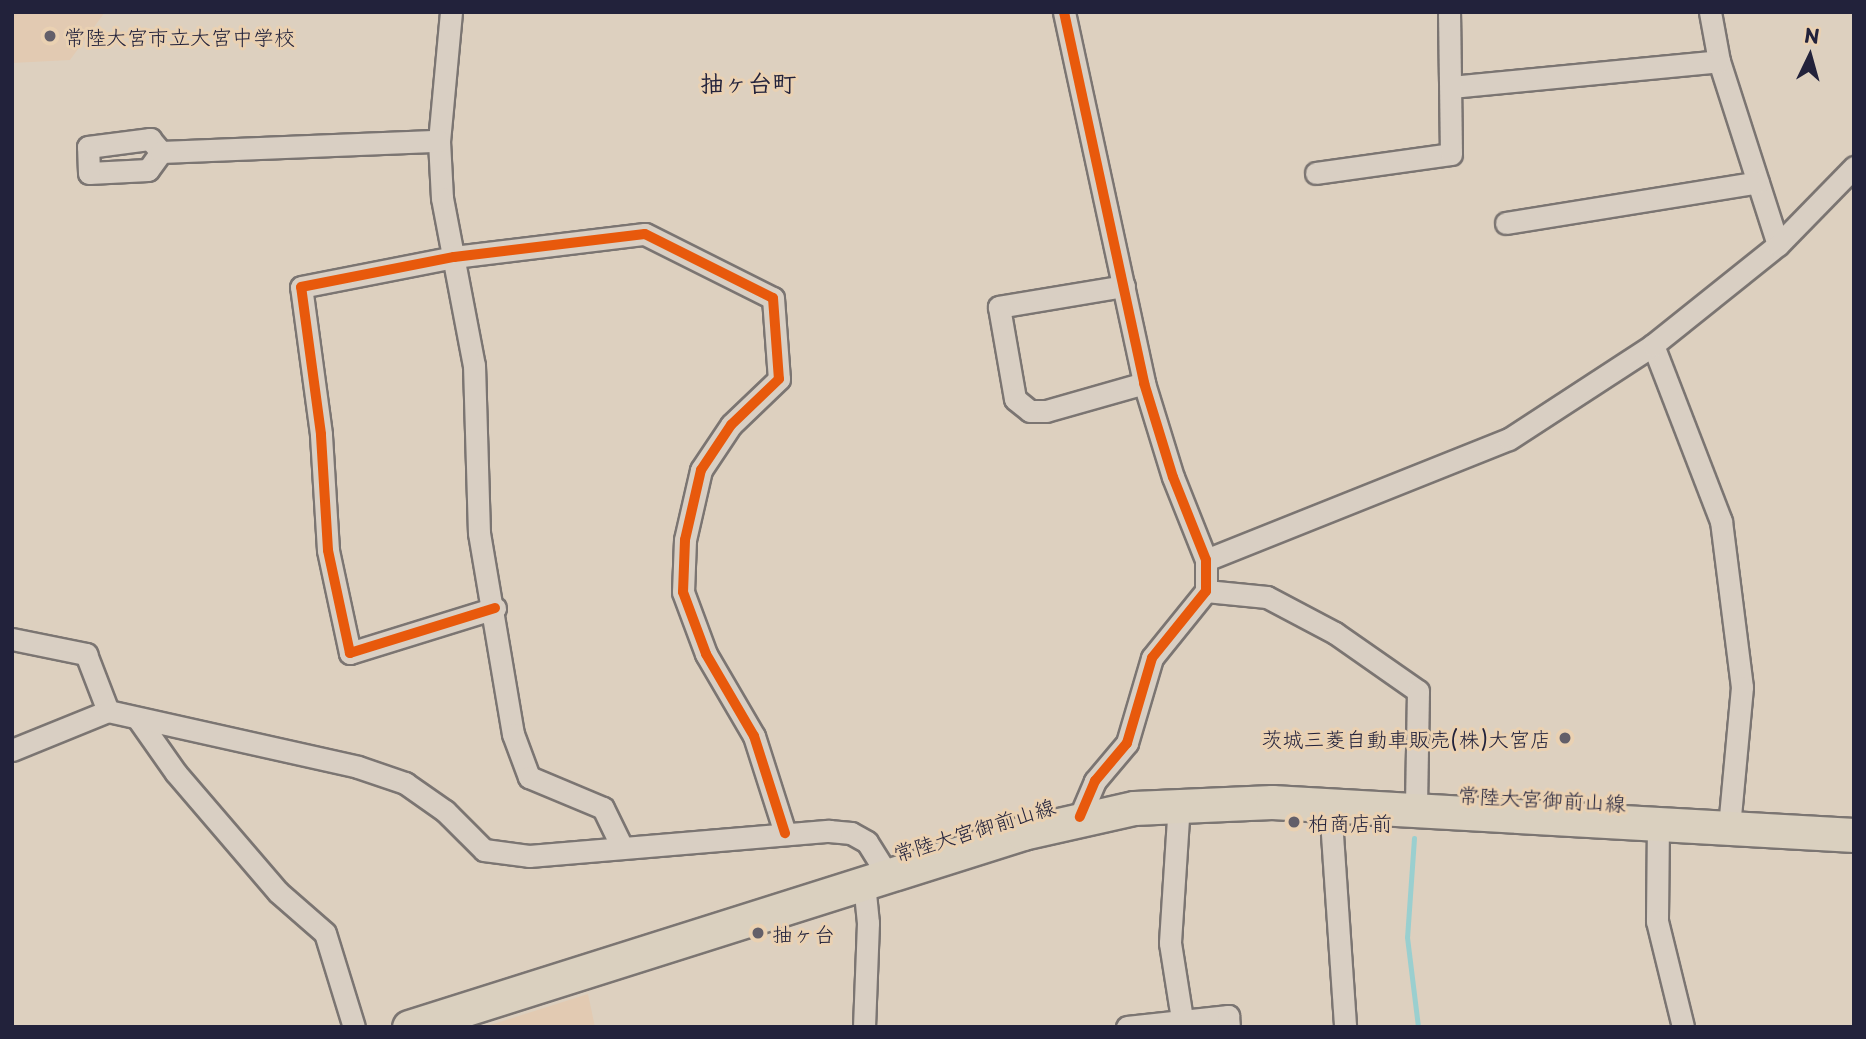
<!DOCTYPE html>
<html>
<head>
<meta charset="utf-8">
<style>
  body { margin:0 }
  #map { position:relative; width:1866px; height:1039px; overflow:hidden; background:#ddd0bf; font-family:"Playpen Sans","Klee One",sans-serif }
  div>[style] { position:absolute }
  .built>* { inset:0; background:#e2cab2 }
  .stream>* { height:5px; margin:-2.5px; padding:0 2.5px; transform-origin:2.5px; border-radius:2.5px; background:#9acfcf }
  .roads { filter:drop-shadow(2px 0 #7b7572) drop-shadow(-2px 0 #7b7572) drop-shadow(0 2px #7b7572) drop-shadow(0 -2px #7b7572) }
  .street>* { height:21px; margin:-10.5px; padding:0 10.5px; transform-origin:10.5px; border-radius:10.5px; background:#d9cfc3 }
  .primary>* { height:33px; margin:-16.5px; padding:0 16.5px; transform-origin:16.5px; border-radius:16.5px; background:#dad0bf }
  .cycleway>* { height:10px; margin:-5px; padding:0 5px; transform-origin:5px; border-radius:5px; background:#e8590c }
  .dots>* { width:19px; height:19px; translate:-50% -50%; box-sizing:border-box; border:4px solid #ead1b2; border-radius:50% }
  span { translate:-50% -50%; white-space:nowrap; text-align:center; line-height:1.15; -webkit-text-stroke:6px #ead1b2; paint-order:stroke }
  .poi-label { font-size:21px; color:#22223b }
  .left { translate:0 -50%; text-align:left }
  .right { translate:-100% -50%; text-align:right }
  .street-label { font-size:21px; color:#22223b }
  .quarter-label { font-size:24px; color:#22223b; font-weight:700 }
  .frame { position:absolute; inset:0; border:14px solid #22223b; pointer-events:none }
  .north { position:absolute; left:1775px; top:21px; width:70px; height:70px; -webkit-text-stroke:5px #ead1b2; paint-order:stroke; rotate:5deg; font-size:19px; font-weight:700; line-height:28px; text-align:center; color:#22223b }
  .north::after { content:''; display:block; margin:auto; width:24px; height:32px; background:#22223b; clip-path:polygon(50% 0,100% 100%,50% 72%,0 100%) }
</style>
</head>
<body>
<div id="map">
  <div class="built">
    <i style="clip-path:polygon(12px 12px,105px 12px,70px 60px,12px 63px)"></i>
    <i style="clip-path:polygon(588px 994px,595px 1027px,484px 1027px)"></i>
  </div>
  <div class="stream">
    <i style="left:1414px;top:838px;width:99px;rotate:94deg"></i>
    <i style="left:1407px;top:937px;width:91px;rotate:83deg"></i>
  </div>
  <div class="roads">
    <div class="street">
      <i style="left:451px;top:12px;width:130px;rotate:95.3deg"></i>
      <i style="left:439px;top:141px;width:57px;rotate:87deg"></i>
      <i style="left:442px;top:198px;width:170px;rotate:79.2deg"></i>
      <i style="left:474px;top:365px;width:168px;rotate:88.3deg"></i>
      <i style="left:479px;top:533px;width:204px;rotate:80.4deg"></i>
      <i style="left:513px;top:734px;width:46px;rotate:69.6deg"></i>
      <i style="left:529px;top:777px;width:80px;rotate:22.7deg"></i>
      <i style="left:603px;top:808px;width:41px;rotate:64.1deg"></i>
      <i style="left:1064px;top:12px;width:380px;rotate:77.8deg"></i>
      <i style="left:1144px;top:383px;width:98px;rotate:72.9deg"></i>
      <i style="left:1173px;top:477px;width:89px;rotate:68.3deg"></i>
      <i style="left:1206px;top:560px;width:31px;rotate:90deg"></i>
      <i style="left:1206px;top:591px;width:86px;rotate:128.9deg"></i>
      <i style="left:1152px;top:658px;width:89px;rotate:106.4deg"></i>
      <i style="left:1127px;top:743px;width:50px;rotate:130.1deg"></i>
      <i style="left:1095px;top:781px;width:39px;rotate:113deg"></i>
      <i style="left:1710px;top:12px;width:50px;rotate:79.6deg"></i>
      <i style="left:1719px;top:61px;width:193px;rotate:72.2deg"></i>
      <i style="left:1451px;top:87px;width:269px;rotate:-5.5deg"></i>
      <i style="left:161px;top:152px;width:22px;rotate:126deg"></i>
      <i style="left:148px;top:170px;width:59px;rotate:177.1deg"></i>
      <i style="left:89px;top:173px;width:26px;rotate:-92deg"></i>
      <i style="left:88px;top:147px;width:63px;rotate:-7.4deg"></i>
      <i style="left:150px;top:139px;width:17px;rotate:50deg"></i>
      <i style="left:161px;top:152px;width:278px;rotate:-2.3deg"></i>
      <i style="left:1316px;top:173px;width:136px;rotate:-8deg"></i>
      <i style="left:1451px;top:154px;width:142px;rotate:-90.8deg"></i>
      <i style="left:1506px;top:223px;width:255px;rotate:-9.2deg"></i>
      <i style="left:1124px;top:286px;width:127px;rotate:170.5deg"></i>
      <i style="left:999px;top:307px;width:93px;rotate:80.1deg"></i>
      <i style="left:1015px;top:399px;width:19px;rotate:39deg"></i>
      <i style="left:1030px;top:411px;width:16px"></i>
      <i style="left:1046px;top:411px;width:102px;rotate:-15.9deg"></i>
      <i style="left:1653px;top:345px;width:189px;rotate:68.9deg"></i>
      <i style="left:1721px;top:521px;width:167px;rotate:82.8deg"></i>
      <i style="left:1742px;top:687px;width:141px;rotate:95.3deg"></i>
      <i style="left:1206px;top:560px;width:326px;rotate:-21.8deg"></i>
      <i style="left:1509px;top:439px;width:172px;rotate:-33.1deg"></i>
      <i style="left:1653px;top:345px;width:160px;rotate:-38.7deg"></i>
      <i style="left:1778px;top:245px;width:109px;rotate:-45.7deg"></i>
      <i style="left:1206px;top:591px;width:61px;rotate:5.6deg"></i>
      <i style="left:1267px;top:597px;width:77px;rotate:27.9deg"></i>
      <i style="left:1335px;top:633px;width:101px;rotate:34.9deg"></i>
      <i style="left:1418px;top:691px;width:119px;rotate:91deg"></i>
      <i style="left:495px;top:608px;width:152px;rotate:162.8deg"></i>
      <i style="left:350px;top:653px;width:105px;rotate:-102.1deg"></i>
      <i style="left:328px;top:550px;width:116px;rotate:-93.5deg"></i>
      <i style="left:321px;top:434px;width:148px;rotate:-97.7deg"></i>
      <i style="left:301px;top:287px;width:156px;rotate:-11.1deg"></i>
      <i style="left:454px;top:257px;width:192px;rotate:-6.9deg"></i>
      <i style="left:645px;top:234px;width:143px;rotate:26.6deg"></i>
      <i style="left:773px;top:298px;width:81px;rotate:85.8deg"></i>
      <i style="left:779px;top:379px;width:66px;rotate:136.2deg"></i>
      <i style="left:731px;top:425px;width:54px;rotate:123.7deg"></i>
      <i style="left:701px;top:470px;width:72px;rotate:102.9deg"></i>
      <i style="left:685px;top:540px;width:52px;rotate:92.2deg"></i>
      <i style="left:683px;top:592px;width:66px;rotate:69.6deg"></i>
      <i style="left:706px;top:654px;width:95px;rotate:59.7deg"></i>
      <i style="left:754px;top:736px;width:102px;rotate:72.3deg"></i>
      <i style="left:12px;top:639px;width:76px;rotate:11.5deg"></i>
      <i style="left:86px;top:654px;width:61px;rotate:68.9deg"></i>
      <i style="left:138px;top:719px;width:66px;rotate:54.9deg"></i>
      <i style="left:176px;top:773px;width:157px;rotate:49.4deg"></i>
      <i style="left:278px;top:892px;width:62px;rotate:41.1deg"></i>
      <i style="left:325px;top:933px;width:98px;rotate:72.9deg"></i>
      <i style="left:12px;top:750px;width:104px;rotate:-22.1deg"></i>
      <i style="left:108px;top:711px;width:256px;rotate:12.6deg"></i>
      <i style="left:358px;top:767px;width:50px;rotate:18.8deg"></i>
      <i style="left:405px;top:783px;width:49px;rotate:35deg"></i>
      <i style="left:445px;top:811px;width:55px;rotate:45deg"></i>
      <i style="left:484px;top:850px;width:45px;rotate:7.6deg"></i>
      <i style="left:529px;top:856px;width:301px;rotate:-4.8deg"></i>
      <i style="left:829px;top:831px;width:22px;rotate:5deg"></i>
      <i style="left:851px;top:833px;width:18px;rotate:29deg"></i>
      <i style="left:867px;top:842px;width:39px;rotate:58deg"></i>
      <i style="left:1179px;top:803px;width:140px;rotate:93.7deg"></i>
      <i style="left:1170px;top:943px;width:77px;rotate:81deg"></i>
      <i style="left:1330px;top:805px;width:223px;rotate:86.1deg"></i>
      <i style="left:1658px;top:823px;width:98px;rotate:90.6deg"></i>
      <i style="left:1657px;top:921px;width:109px;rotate:76.2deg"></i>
      <i style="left:864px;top:883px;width:40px;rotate:84.3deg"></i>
      <i style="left:868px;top:923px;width:104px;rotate:92.2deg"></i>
      <i style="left:1127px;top:1027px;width:102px;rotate:-6.2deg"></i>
      <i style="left:1228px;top:1016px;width:11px;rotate:85deg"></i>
    </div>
    <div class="primary">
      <i style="left:409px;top:1027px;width:644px;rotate:-17.53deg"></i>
      <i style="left:1023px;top:833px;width:114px;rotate:-12.7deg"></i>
      <i style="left:1134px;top:808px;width:138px;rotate:-2.5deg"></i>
      <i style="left:1272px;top:802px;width:583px;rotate:3.25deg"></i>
    </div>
  </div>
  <div class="cycleway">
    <i style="left:1064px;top:12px;width:380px;rotate:77.8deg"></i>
    <i style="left:1144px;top:383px;width:98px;rotate:72.9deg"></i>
    <i style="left:1173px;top:477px;width:89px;rotate:68.3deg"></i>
    <i style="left:1206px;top:560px;width:31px;rotate:90deg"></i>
    <i style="left:1206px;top:591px;width:86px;rotate:128.9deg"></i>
    <i style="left:1152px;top:658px;width:89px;rotate:106.4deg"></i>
    <i style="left:1127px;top:743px;width:50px;rotate:130.1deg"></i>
    <i style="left:1095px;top:781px;width:39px;rotate:113deg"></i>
    <i style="left:495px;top:608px;width:152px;rotate:162.8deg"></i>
    <i style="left:350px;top:653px;width:105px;rotate:-102.1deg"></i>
    <i style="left:328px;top:550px;width:116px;rotate:-93.5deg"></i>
    <i style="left:321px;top:434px;width:148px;rotate:-97.7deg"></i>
    <i style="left:301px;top:287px;width:156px;rotate:-11.1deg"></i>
    <i style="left:454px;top:257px;width:192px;rotate:-6.9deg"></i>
    <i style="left:645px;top:234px;width:143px;rotate:26.6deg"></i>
    <i style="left:773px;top:298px;width:81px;rotate:85.8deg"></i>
    <i style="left:779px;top:379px;width:66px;rotate:136.2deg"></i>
    <i style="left:731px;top:425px;width:54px;rotate:123.7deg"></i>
    <i style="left:701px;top:470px;width:72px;rotate:102.9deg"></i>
    <i style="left:685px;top:540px;width:52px;rotate:92.2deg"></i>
    <i style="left:683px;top:592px;width:66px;rotate:69.6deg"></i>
    <i style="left:706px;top:654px;width:95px;rotate:59.7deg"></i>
    <i style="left:754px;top:736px;width:102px;rotate:72.3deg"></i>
  </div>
  <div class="dots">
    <i style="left:50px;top:36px;background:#635f69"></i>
    <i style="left:1565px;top:738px;background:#635f69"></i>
    <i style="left:1294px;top:822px;background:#635f69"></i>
    <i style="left:758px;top:933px;background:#635f69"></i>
  </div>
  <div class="poi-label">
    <span class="left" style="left:64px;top:36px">常陸大宮市立大宮中学校</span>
    <span class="right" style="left:1551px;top:738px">茨城三菱自動車販売(株)大宮店</span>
    <span class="left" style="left:1308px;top:822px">柏商店前</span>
    <span class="left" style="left:772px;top:933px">抽ヶ台</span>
  </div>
  <div class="street-label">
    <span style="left:1542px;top:798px;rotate:3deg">常陸大宮御前山線</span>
    <span style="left:974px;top:829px;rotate:-17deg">常陸大宮御前山線</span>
  </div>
  <div class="quarter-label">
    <span style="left:748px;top:83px">抽ヶ台町</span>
  </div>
  <div class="frame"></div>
  <div class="north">N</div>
</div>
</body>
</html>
